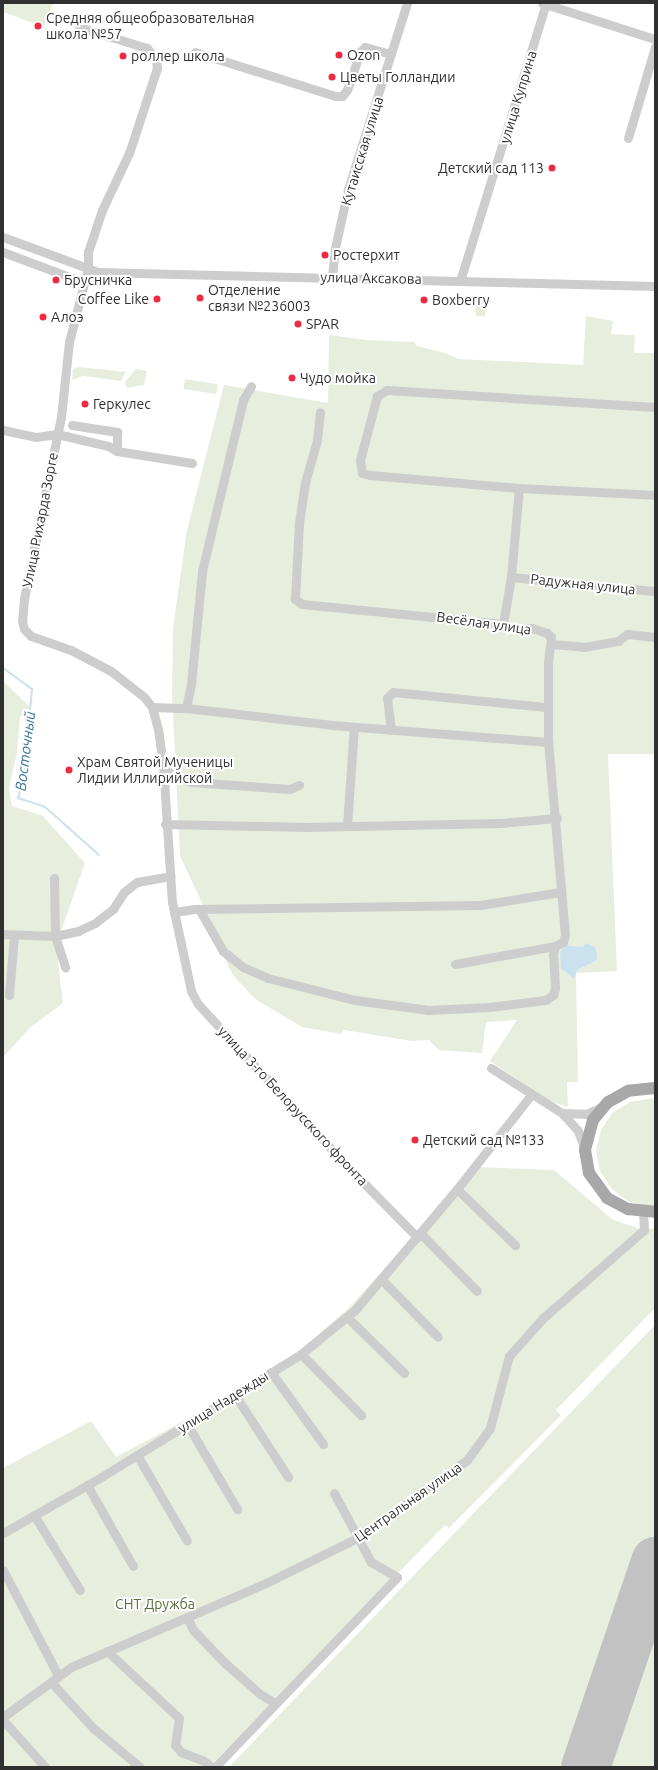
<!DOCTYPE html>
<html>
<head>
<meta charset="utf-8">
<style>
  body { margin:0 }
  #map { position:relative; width:658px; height:1770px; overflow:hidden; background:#fff; font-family:Ubuntu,sans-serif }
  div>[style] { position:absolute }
  .green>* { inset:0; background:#e7eede; transform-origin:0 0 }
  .water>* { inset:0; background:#c9e2ee }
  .stream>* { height:2px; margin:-1px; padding:0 1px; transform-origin:1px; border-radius:1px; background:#c9e2ee }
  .runway>* { height:49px; margin:-24.5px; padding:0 24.5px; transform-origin:24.5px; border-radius:24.5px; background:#c2c2c2 }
  .minor>* { height:9px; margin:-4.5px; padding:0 4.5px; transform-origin:4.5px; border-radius:4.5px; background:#cdcdcd }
  .major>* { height:12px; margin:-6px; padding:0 6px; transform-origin:6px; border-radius:6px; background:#a8a8a8 }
  .dots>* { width:11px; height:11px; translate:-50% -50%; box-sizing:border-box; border:2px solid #fff; border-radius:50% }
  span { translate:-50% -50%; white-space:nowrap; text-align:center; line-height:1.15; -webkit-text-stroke:4px #fff; paint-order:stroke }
  .poi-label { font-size:14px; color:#303030 }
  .left { translate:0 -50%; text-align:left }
  .right { translate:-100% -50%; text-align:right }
  .street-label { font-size:14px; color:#303030 }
  .park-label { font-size:14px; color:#556f3b }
  .water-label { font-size:15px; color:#397797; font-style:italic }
  .frame { position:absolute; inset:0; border:4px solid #303030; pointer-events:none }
</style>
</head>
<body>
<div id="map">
  <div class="green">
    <i style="clip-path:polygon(3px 3px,53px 3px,44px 27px,3px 12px)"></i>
    <i style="left:476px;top:295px;width:9px;height:21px"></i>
    <i style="clip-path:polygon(586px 316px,613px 321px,611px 334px,635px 335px,634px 353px,655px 353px,655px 754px,608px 754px,617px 971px,576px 973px,578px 1082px,567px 1082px,568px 1107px,549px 1101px,490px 1061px,517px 1020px,486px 1022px,482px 1053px,439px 1050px,429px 1040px,412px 1041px,344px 1030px,341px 1034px,302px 1027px,255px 999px,233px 975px,226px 961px,221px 943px,180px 856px,172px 694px,173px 628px,187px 530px,224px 385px,328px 403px,329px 335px,366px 340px,414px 342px,417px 346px,445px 353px,459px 359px,583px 365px)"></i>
    <i style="clip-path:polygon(79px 367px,126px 372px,121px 381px,83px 376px,72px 380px,73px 369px)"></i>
    <i style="clip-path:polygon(136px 369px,147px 371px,144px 385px,127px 388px,125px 382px)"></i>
    <i style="left:185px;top:379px;width:33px;height:10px;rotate:9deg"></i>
    <i style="clip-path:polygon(3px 681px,31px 708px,20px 717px,17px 753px,9px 788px,12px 806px,43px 816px,85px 863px,56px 945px,63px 1003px,31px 1027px,3px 1057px)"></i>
    <i style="clip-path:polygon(655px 1098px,655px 1206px,648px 1206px,627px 1201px,611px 1188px,600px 1171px,596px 1150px,601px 1130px,612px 1113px,630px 1102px)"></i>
    <i style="clip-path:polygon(475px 1167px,554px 1170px,613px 1220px,644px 1230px,655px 1228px,655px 1308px,556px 1410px,561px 1415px,449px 1528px,445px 1525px,209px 1767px,3px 1767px,3px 1468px,91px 1421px,116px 1457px,274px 1373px,349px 1308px)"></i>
    <i style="clip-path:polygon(655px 1325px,655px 1558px,582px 1767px,229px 1767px)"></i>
    <i style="clip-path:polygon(655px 1585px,655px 1767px,593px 1767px)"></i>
  </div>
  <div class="water">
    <i style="clip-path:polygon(567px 942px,569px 946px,583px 947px,586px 943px,595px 947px,597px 954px,597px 960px,577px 970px,574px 978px,561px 969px,560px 953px)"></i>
  </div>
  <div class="stream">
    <i style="left:3px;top:668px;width:36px;rotate:36deg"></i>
    <i style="left:32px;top:689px;width:87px;rotate:95.3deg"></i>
    <i style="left:24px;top:776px;width:23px;rotate:105deg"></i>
    <i style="left:18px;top:798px;width:28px;rotate:18deg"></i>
    <i style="left:45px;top:807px;width:72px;rotate:41.6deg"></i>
  </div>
  <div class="runway">
    <i style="left:585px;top:1767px;width:218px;rotate:-71.2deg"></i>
  </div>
  <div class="minor">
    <i style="left:542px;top:3px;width:119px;rotate:17.7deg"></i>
    <i style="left:79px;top:27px;width:71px;rotate:17.2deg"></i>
    <i style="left:147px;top:48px;width:14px;rotate:51deg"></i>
    <i style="left:156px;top:59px;width:9px;rotate:84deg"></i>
    <i style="left:157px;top:68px;width:89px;rotate:108.2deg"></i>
    <i style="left:129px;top:153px;width:63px;rotate:115.3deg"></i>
    <i style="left:102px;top:210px;width:44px;rotate:108.4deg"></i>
    <i style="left:88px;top:252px;width:16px;rotate:90deg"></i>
    <i style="left:88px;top:268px;width:76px;rotate:104.4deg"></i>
    <i style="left:69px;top:342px;width:75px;rotate:96.1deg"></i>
    <i style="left:61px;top:417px;width:186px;rotate:101.5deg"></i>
    <i style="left:24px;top:599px;width:22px;rotate:95deg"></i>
    <i style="left:22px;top:621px;width:8px;rotate:76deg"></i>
    <i style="left:24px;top:629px;width:10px;rotate:45deg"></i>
    <i style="left:31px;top:636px;width:42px;rotate:19.3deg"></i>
    <i style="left:71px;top:650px;width:45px;rotate:27.7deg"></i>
    <i style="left:111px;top:671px;width:42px;rotate:38.2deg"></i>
    <i style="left:144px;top:697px;width:13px;rotate:51deg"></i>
    <i style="left:152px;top:707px;width:23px;rotate:75deg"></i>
    <i style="left:158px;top:729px;width:35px;rotate:82deg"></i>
    <i style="left:163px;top:764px;width:138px;rotate:86.3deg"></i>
    <i style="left:172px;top:902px;width:91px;rotate:77.9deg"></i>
    <i style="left:191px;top:991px;width:15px;rotate:62deg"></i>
    <i style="left:198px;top:1004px;width:220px;rotate:47.4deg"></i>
    <i style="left:347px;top:1166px;width:100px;rotate:45.4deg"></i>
    <i style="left:195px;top:52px;width:147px;rotate:17.4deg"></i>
    <i style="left:335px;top:96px;width:7px"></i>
    <i style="left:342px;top:96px;width:8px;rotate:-50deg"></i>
    <i style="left:347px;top:90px;width:40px;rotate:-71.1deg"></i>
    <i style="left:360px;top:52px;width:7px;rotate:-45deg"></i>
    <i style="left:365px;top:47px;width:27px;rotate:15deg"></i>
    <i style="left:628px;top:138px;width:95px;rotate:-73.5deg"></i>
    <i style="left:3px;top:237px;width:101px;rotate:20.2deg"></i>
    <i style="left:98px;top:272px;width:557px;rotate:1.44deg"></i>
    <i style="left:3px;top:252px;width:85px;rotate:20.6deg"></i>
    <i style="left:332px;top:277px;width:29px;rotate:-84deg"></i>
    <i style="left:335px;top:248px;width:60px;rotate:-77.6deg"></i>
    <i style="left:348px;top:189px;width:195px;rotate:-72.4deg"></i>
    <i style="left:460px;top:281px;width:290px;rotate:-72.8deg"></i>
    <i style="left:655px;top:407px;width:269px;rotate:-176.4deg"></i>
    <i style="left:387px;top:390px;width:12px;rotate:149deg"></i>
    <i style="left:377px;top:396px;width:66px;rotate:104.9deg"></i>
    <i style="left:360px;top:460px;width:13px;rotate:81deg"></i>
    <i style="left:362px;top:473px;width:8px;rotate:14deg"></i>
    <i style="left:370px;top:475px;width:150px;rotate:5deg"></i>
    <i style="left:519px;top:488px;width:136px;rotate:2.9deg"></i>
    <i style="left:72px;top:425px;width:46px;rotate:8.8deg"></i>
    <i style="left:117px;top:432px;width:19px;rotate:90deg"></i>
    <i style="left:3px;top:430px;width:34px;rotate:12deg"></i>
    <i style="left:36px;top:437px;width:21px;rotate:-8deg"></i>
    <i style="left:57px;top:434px;width:52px;rotate:13.2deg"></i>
    <i style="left:108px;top:446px;width:10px;rotate:29deg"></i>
    <i style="left:117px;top:451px;width:76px;rotate:9.1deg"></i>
    <i style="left:511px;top:577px;width:145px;rotate:5.6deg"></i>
    <i style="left:503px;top:624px;width:48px;rotate:-80.3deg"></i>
    <i style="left:511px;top:577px;width:89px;rotate:-84.9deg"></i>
    <i style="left:552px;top:644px;width:32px;rotate:5deg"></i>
    <i style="left:584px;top:647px;width:35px;rotate:-10deg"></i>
    <i style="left:618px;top:641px;width:11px;rotate:-38deg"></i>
    <i style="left:627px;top:634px;width:28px;rotate:6deg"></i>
    <i style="left:152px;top:707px;width:34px;rotate:2deg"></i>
    <i style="left:186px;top:708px;width:147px;rotate:6.6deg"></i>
    <i style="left:332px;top:725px;width:217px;rotate:4.5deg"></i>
    <i style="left:186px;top:708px;width:25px;rotate:-78deg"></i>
    <i style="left:191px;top:684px;width:114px;rotate:-84.4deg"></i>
    <i style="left:202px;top:571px;width:176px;rotate:-76.5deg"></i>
    <i style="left:243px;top:400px;width:16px;rotate:-60deg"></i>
    <i style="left:391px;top:730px;width:32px;rotate:-97deg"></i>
    <i style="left:387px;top:698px;width:8px;rotate:-45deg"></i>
    <i style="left:393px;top:692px;width:155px;rotate:5.6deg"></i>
    <i style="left:163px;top:764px;width:15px;rotate:53deg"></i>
    <i style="left:172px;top:776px;width:21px;rotate:17deg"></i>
    <i style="left:192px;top:782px;width:98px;rotate:4.1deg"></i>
    <i style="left:290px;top:789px;width:10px;rotate:-24deg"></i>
    <i style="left:165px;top:824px;width:141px;rotate:1.2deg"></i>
    <i style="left:306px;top:827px;width:194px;rotate:-1.2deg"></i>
    <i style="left:500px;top:823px;width:57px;rotate:-5deg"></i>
    <i style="left:347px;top:826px;width:99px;rotate:-86deg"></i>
    <i style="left:54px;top:878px;width:58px;rotate:89deg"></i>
    <i style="left:55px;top:936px;width:33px;rotate:72deg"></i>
    <i style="left:199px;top:909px;width:48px;rotate:60.3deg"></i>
    <i style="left:223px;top:951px;width:26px;rotate:39deg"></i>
    <i style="left:243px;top:967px;width:27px;rotate:24deg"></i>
    <i style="left:268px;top:978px;width:90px;rotate:14.2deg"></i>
    <i style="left:355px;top:1000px;width:74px;rotate:7.8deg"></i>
    <i style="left:428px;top:1010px;width:62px;rotate:-2.8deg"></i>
    <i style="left:490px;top:1007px;width:56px;rotate:-7.1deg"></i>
    <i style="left:546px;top:1000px;width:9px;rotate:-36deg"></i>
    <i style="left:553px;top:995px;width:7px;rotate:-74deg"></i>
    <i style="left:555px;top:988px;width:33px;rotate:-93deg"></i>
    <i style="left:553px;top:955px;width:9px;rotate:-77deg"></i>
    <i style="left:555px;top:946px;width:9px;rotate:-27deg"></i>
    <i style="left:563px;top:942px;width:7px;rotate:-74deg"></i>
    <i style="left:565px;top:935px;width:194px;rotate:-95deg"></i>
    <i style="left:548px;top:742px;width:80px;rotate:-90deg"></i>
    <i style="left:548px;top:662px;width:25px;rotate:-83deg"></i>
    <i style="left:551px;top:637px;width:6px;rotate:-135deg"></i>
    <i style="left:547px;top:633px;width:16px;rotate:-162deg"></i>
    <i style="left:532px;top:628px;width:16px;rotate:176deg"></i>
    <i style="left:516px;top:629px;width:14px;rotate:-159deg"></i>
    <i style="left:503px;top:624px;width:202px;rotate:-174.3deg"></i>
    <i style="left:302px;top:604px;width:9px;rotate:-144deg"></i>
    <i style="left:295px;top:599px;width:76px;rotate:-87deg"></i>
    <i style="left:299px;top:523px;width:40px;rotate:-81.5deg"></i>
    <i style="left:305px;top:483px;width:45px;rotate:-74.4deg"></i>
    <i style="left:317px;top:440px;width:28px;rotate:-84deg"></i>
    <i style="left:174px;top:912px;width:21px;rotate:-8deg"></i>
    <i style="left:195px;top:909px;width:285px;rotate:-0.8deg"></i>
    <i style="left:480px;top:905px;width:81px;rotate:-9.2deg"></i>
    <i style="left:3px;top:934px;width:52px;rotate:2.2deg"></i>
    <i style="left:55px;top:936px;width:24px;rotate:-12deg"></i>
    <i style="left:78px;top:931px;width:19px;rotate:-25deg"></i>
    <i style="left:95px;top:923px;width:23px;rotate:-38deg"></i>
    <i style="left:113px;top:909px;width:20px;rotate:-57deg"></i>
    <i style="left:124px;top:892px;width:16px;rotate:-38deg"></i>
    <i style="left:137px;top:882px;width:34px;rotate:-10deg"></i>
    <i style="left:455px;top:964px;width:102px;rotate:-10.2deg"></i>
    <i style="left:9px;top:995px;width:60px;rotate:-85.2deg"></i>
    <i style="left:491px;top:1068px;width:84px;rotate:32.4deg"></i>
    <i style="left:562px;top:1113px;width:24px;rotate:48deg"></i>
    <i style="left:578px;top:1131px;width:20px;rotate:70deg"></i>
    <i style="left:562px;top:1113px;width:24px;rotate:2deg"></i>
    <i style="left:586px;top:1114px;width:17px;rotate:-24deg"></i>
    <i style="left:457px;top:1189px;width:81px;rotate:44deg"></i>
    <i style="left:420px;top:1233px;width:81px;rotate:45.5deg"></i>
    <i style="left:381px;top:1279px;width:81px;rotate:45.5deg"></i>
    <i style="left:347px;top:1317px;width:80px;rotate:44.5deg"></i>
    <i style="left:301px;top:1354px;width:86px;rotate:45.5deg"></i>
    <i style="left:271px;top:1372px;width:89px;rotate:54.2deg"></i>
    <i style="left:235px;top:1395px;width:98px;rotate:57.1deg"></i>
    <i style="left:187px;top:1424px;width:99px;rotate:59.5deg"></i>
    <i style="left:137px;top:1455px;width:99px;rotate:59.8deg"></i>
    <i style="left:87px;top:1485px;width:93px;rotate:60.4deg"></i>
    <i style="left:34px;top:1515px;width:88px;rotate:58.5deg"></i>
    <i style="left:3px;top:1533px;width:109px;rotate:-29.6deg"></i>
    <i style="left:98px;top:1479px;width:238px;rotate:-31.6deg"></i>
    <i style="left:301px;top:1354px;width:70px;rotate:-39.2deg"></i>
    <i style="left:355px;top:1310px;width:158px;rotate:-49.9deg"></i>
    <i style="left:457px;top:1189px;width:120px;rotate:-51.8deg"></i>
    <i style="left:3px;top:1570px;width:119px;rotate:62.4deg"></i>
    <i style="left:187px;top:1617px;width:14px;rotate:65deg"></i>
    <i style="left:193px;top:1630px;width:47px;rotate:45.9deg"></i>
    <i style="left:226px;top:1664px;width:45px;rotate:41.4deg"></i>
    <i style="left:260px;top:1694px;width:17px;rotate:31deg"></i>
    <i style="left:107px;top:1651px;width:98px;rotate:42.9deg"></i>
    <i style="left:179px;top:1718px;width:27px;rotate:98deg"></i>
    <i style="left:175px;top:1745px;width:9px;rotate:49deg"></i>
    <i style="left:181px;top:1752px;width:22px;rotate:21deg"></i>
    <i style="left:202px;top:1760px;width:12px;rotate:35deg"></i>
    <i style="left:51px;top:1682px;width:62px;rotate:47.6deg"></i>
    <i style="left:93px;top:1728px;width:61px;rotate:39.7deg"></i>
    <i style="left:3px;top:1717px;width:84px;rotate:-36.3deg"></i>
    <i style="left:71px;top:1667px;width:210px;rotate:-23.3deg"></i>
    <i style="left:264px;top:1584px;width:106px;rotate:-26.3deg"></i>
    <i style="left:359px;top:1537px;width:133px;rotate:-35.5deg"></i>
    <i style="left:467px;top:1460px;width:39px;rotate:-54deg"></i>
    <i style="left:490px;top:1428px;width:74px;rotate:-75.2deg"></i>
    <i style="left:509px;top:1356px;width:51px;rotate:-48.2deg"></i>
    <i style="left:543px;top:1318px;width:134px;rotate:-41.1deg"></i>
    <i style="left:644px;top:1230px;width:18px;rotate:-93deg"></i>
    <i style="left:3px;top:1720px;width:63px;rotate:48.2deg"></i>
    <i style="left:215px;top:1767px;width:263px;rotate:-46.2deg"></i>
    <i style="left:397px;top:1577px;width:30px;rotate:-150deg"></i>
    <i style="left:371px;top:1562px;width:78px;rotate:-118.2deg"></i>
  </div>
  <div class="major">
    <i style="left:655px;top:1088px;width:27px;rotate:174deg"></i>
    <i style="left:628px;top:1091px;width:23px;rotate:151deg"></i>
    <i style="left:608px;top:1102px;width:23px;rotate:130deg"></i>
    <i style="left:593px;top:1120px;width:31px;rotate:105deg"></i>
    <i style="left:585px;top:1150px;width:23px;rotate:80deg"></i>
    <i style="left:589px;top:1173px;width:31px;rotate:54deg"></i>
    <i style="left:607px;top:1198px;width:24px;rotate:28deg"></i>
    <i style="left:628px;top:1209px;width:27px;rotate:6deg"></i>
  </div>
  <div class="dots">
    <i style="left:38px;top:26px;background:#ee2b43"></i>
    <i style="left:339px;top:55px;background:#ee2b43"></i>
    <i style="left:123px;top:56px;background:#ee2b43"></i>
    <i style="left:332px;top:77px;background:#ee2b43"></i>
    <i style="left:552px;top:168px;background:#ee2b43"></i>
    <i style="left:325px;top:255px;background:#ee2b43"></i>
    <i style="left:56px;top:280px;background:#ee2b43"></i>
    <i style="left:200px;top:298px;background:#ee2b43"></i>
    <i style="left:157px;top:299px;background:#ee2b43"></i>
    <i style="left:424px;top:300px;background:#ee2b43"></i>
    <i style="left:43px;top:317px;background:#ee2b43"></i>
    <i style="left:298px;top:324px;background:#ee2b43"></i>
    <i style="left:292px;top:378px;background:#ee2b43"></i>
    <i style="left:85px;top:404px;background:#ee2b43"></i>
    <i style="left:69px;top:770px;background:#ee2b43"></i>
    <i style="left:415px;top:1140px;background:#ee2b43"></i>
  </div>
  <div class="poi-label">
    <span class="left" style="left:46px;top:26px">Средняя общеобразовательная<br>школа №57</span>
    <span class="left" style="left:347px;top:55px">Ozon</span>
    <span class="left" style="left:131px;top:56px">роллер школа</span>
    <span class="left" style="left:340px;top:77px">Цветы Голландии</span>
    <span class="right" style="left:544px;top:168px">Детский сад 113</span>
    <span class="left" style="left:333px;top:255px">Ростерхит</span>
    <span class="left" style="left:64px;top:280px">Брусничка</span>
    <span class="left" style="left:208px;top:298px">Отделение<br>связи №236003</span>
    <span class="right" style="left:149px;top:299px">Coffee Like</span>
    <span class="left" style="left:432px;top:300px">Boxberry</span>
    <span class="left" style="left:51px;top:317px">Алоэ</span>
    <span class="left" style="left:306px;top:324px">SPAR</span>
    <span class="left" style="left:300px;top:378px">Чудо мойка</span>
    <span class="left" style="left:93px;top:404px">Геркулес</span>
    <span class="left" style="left:77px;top:770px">Храм Святой Мученицы<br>Лидии Иллирийской</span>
    <span class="left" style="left:423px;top:1140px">Детский сад №133</span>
  </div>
  <div class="street-label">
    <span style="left:518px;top:97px;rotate:-73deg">улица Куприна</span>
    <span style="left:362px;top:151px;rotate:-73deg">Кутаисская улица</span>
    <span style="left:371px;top:278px;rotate:1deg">улица Аксакова</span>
    <span style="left:40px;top:520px;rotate:-79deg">Улица Рихарда Зорге</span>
    <span style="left:583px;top:584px;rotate:6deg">Радужная улица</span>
    <span style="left:484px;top:623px;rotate:8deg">Весёлая улица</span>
    <span style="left:293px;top:1106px;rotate:47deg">улица 3-го Белорусского фронта</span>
    <span style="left:223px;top:1402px;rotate:-32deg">улица Надежды</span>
    <span style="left:408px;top:1502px;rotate:-35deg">Центральная улица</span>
  </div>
  <div class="park-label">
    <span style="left:155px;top:1604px">СНТ Дружба</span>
  </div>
  <div class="water-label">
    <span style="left:25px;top:751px;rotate:-83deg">Восточный</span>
  </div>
  <div class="frame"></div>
</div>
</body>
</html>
